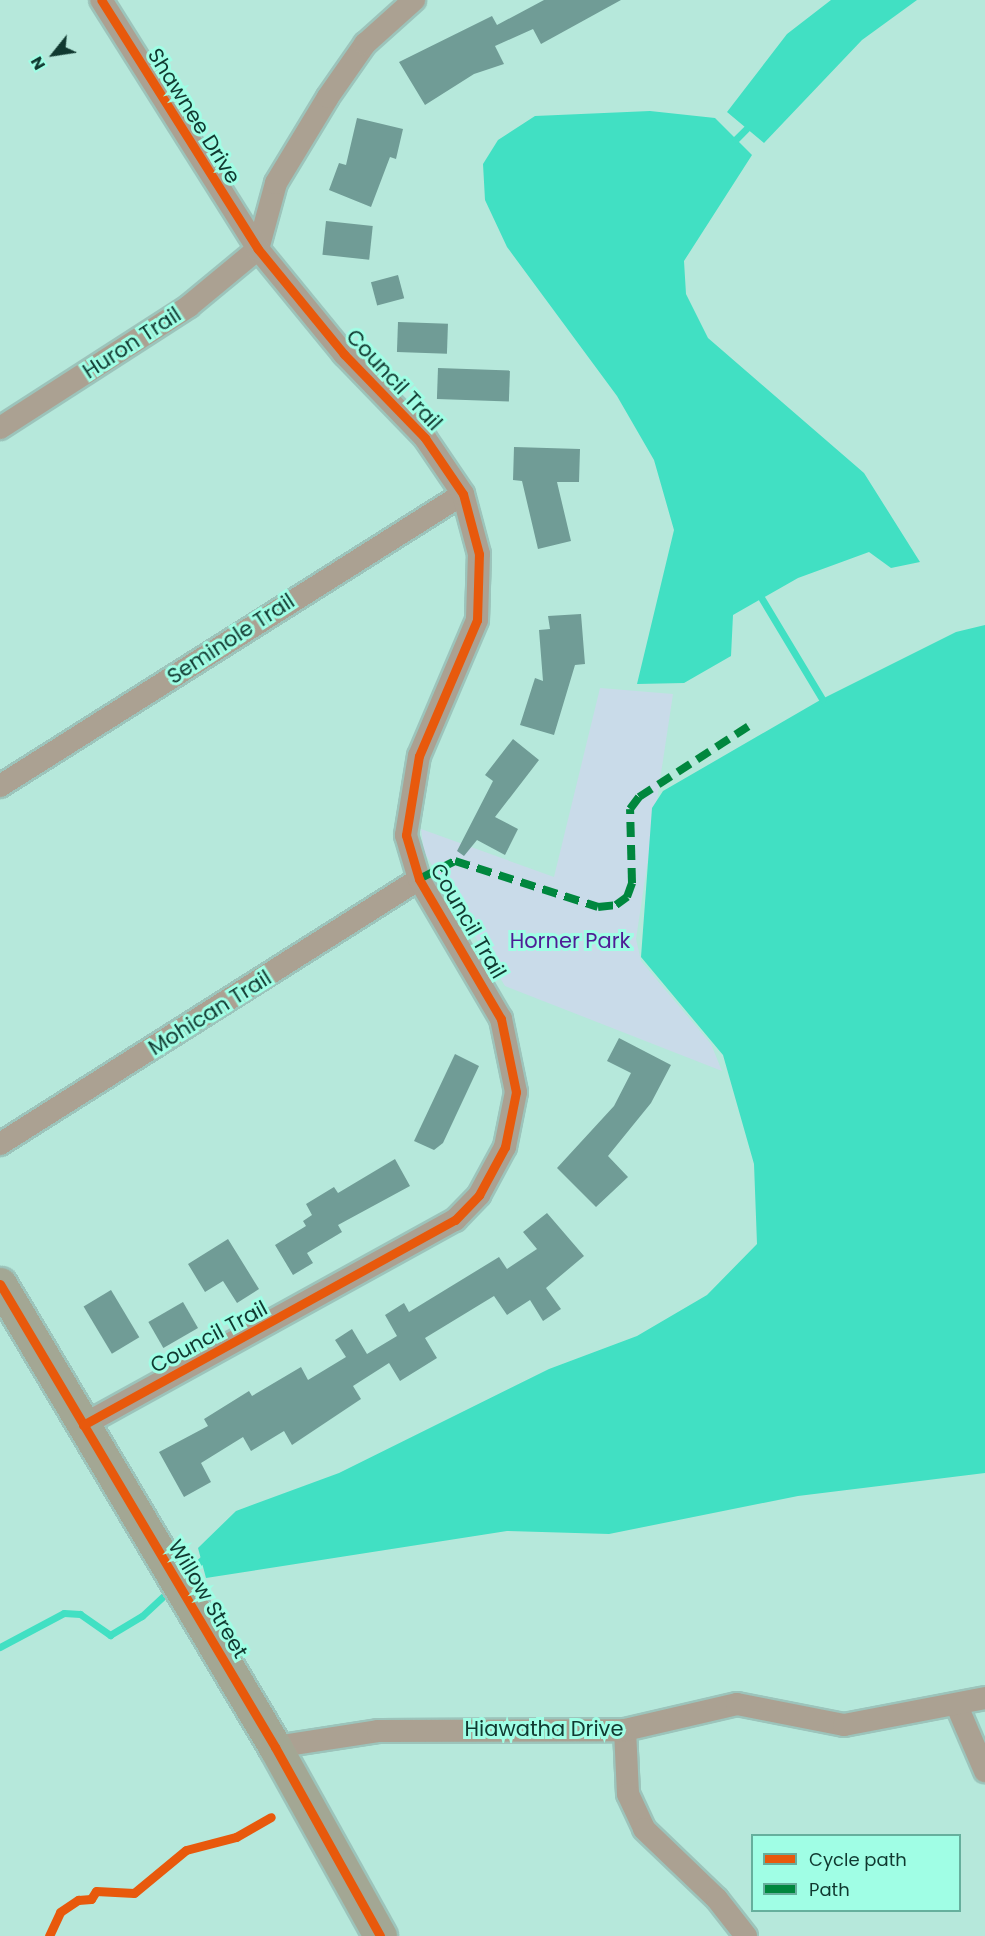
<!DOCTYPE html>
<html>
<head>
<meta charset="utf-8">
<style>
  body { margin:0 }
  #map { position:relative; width:985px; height:1936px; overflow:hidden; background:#b6e8db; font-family:Poppins,sans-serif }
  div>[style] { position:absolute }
  .green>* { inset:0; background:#c9dbe9 }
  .water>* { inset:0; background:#41e0c3 }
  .stream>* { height:7px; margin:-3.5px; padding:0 3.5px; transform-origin:3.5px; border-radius:3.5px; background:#41e0c3 }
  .building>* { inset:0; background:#709c96; transform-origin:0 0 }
  .roads { filter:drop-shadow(2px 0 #9cc4bb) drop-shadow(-2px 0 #9cc4bb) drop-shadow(0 2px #9cc4bb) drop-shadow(0 -2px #9cc4bb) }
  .street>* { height:22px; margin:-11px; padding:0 11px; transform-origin:11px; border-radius:11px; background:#aba192 }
  .secondary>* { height:33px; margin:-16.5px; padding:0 16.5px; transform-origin:16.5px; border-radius:16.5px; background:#a3a794 }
  .quiet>* { height:8px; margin-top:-4px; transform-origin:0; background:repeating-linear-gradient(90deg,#00873e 0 15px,transparent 0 23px) }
  .cycleway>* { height:9px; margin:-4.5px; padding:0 4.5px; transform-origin:4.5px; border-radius:4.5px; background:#e8590c }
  span { translate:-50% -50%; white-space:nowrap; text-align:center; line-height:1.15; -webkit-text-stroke:6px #a0fee5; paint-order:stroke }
  .street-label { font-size:21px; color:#103930 }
  .park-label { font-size:21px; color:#4f1d95 }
  .legend { position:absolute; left:751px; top:1834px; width:210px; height:78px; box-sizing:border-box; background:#a0fee5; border:2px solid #66af9d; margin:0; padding:8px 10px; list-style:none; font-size:18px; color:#103930 }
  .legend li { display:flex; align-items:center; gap:12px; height:30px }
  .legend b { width:30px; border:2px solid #66af9d }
  .north { position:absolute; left:24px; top:24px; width:60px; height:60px; -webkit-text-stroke:4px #a0fee5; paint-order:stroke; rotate:240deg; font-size:16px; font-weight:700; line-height:24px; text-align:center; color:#103930 }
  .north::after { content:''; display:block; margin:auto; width:21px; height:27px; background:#103930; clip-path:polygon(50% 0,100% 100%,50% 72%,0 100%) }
</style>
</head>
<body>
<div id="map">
  <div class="green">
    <i style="clip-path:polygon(600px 688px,673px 694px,636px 939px,641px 961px,711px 1044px,722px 1071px,505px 986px,424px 852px,421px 829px,554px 877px)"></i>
  </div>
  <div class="water">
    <i style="clip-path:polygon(831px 0,917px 0,862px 40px,764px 143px,727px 112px,787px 34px)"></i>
    <i style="clip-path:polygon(650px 111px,715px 118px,752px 155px,684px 261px,686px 294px,708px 338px,864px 473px,920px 562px,891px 568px,869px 552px,798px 578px,733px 615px,731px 656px,684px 683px,637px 684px,674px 530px,654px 460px,617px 396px,507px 247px,485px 200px,483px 164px,498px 140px,535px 116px)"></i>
    <i style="clip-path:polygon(985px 625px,985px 1473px,798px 1496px,609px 1534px,507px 1531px,206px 1578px,198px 1548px,236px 1511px,339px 1473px,549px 1369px,637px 1336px,707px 1295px,757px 1244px,754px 1164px,723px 1055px,641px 957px,652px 808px,663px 791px,822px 699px,956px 632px)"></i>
  </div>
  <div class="stream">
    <i style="left:736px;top:139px;width:14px;rotate:-45deg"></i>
    <i style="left:762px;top:599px;width:117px;rotate:59deg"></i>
    <i style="left:183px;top:1577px;width:27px;rotate:-42deg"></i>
    <i style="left:0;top:1647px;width:72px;rotate:-28deg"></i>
    <i style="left:64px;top:1613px;width:16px;rotate:4deg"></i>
    <i style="left:80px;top:1614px;width:37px;rotate:35deg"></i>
    <i style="left:110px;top:1635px;width:37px;rotate:-31deg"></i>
    <i style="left:142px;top:1616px;width:40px;rotate:-43deg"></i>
  </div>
  <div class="building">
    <i style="clip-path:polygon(544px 0,621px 0,541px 44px,533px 29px,495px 46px,504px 64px,474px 74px,425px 105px,399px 62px,492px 16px,497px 25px)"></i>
    <i style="clip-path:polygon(357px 118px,403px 129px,396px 159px,390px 157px,371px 207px,329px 190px,339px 163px,346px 165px)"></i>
    <i style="left:326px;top:221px;width:47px;height:34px;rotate:6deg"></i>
    <i style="left:398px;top:275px;width:24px;height:28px;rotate:75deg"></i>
    <i style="left:398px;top:322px;width:50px;height:30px;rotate:2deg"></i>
    <i style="left:438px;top:368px;width:72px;height:31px;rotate:2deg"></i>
    <i style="clip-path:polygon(514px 447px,580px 449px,579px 482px,557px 482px,571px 541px,538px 549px,522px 481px,513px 480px)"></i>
    <i style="clip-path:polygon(581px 614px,585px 664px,575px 665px,554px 735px,520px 725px,535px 678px,543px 681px,539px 630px,550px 629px,548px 616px)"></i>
    <i style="clip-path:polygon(513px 739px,539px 760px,495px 817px,518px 829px,505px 855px,477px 840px,464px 856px,457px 851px,493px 781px,485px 775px)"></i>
    <i style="clip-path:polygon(619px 1038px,671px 1065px,651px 1103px,608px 1156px,628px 1177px,596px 1207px,557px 1168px,614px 1106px,631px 1073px,607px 1061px)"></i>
    <i style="clip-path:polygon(455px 1054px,479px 1066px,443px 1143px,434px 1150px,414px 1141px)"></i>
    <i style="clip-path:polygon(395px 1159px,410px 1186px,338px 1225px,342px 1232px,307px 1253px,313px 1263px,293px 1275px,275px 1245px,306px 1226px,303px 1221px,312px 1215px,306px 1204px,334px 1187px,338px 1193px)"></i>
    <i style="clip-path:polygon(547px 1213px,584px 1256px,546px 1288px,561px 1309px,543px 1321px,530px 1300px,507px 1315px,494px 1296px,425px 1338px,437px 1358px,400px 1381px,389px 1363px,353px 1386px,361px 1399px,292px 1445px,284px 1431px,251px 1451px,243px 1437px,201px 1463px,211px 1482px,184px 1497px,159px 1452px,208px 1426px,204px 1419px,249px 1391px,252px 1396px,301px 1367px,308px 1380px,346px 1357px,335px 1340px,352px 1329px,367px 1354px,397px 1336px,385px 1315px,404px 1303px,409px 1312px,499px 1257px,507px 1269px,537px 1249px,523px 1232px)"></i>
    <i style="clip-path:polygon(228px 1239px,259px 1289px,237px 1303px,223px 1281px,205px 1292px,188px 1264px)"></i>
    <i style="left:111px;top:1290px;width:55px;height:32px;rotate:59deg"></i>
    <i style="left:183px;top:1302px;width:30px;height:40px;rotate:60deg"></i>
  </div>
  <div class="roads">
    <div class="street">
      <i style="left:258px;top:249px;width:68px;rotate:-74.7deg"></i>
      <i style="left:276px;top:183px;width:100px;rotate:-58.8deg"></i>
      <i style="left:328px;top:97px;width:65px;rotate:-55.1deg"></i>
      <i style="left:365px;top:44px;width:66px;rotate:-41.9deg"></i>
      <i style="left:0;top:428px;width:225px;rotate:-32.8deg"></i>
      <i style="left:189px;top:306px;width:89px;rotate:-39.6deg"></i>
      <i style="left:0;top:786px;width:547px;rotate:-32.24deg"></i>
      <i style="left:0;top:1144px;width:496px;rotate:-32.3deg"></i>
      <i style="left:83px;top:1425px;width:425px;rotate:-28.9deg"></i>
      <i style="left:455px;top:1220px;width:35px;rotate:-46deg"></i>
      <i style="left:479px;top:1195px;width:55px;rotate:-61.6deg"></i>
      <i style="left:505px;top:1147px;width:56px;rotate:-78.7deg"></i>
      <i style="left:516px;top:1092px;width:75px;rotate:-101.6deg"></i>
      <i style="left:501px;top:1019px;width:162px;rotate:-120.4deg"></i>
      <i style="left:419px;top:879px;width:46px;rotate:-106.5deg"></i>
      <i style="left:406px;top:835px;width:80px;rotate:-80.7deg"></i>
      <i style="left:419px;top:756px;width:148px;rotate:-66.9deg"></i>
      <i style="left:477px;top:620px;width:66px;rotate:-88.3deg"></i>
      <i style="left:479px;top:554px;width:62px;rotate:-104.9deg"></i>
      <i style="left:463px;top:494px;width:68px;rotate:-124.2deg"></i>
      <i style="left:425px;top:438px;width:117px;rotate:-134deg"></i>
      <i style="left:344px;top:354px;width:136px;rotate:-129.3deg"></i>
      <i style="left:258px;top:249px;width:294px;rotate:-122.2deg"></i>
      <i style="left:957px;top:1706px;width:71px;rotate:66.7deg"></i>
      <i style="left:625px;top:1730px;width:64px;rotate:87.3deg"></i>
      <i style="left:628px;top:1794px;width:38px;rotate:65deg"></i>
      <i style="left:644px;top:1829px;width:101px;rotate:43.8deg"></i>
      <i style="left:717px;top:1899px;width:47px;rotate:51.9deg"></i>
      <i style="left:275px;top:1747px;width:104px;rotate:-8.8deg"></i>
      <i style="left:378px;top:1731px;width:247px;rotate:-0.2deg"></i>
      <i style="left:625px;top:1730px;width:115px;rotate:-13.1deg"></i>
      <i style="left:737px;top:1704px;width:109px;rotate:11.1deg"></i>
      <i style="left:844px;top:1725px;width:144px;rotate:-10.8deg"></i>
    </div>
    <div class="secondary">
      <i style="left:0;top:1284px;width:539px;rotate:59.29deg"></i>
      <i style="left:275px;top:1747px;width:216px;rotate:60.9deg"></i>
    </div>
  </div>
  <div class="quiet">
    <i style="left:419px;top:879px;width:40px;rotate:-26.6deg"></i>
    <i style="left:455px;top:861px;width:150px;rotate:17.8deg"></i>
    <i style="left:598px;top:907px;width:18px;rotate:-6deg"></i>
    <i style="left:616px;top:905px;width:14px;rotate:-36deg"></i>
    <i style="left:627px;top:897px;width:15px;rotate:-70deg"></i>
    <i style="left:632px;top:883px;width:74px;rotate:-91.5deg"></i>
    <i style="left:630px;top:809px;width:15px;rotate:-53deg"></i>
    <i style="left:639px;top:797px;width:138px;rotate:-32.9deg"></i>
  </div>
  <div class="cycleway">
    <i style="left:0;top:1284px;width:539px;rotate:59.29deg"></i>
    <i style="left:275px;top:1747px;width:216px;rotate:60.9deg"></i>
    <i style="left:83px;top:1425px;width:425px;rotate:-28.9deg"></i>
    <i style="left:455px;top:1220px;width:35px;rotate:-46deg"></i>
    <i style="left:479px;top:1195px;width:55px;rotate:-61.6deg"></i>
    <i style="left:505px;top:1147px;width:56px;rotate:-78.7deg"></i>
    <i style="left:516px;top:1092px;width:75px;rotate:-101.6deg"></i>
    <i style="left:501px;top:1019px;width:162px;rotate:-120.4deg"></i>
    <i style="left:419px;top:879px;width:46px;rotate:-106.5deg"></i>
    <i style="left:406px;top:835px;width:80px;rotate:-80.7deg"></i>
    <i style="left:419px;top:756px;width:148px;rotate:-66.9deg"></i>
    <i style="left:477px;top:620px;width:66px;rotate:-88.3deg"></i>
    <i style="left:479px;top:554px;width:62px;rotate:-104.9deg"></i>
    <i style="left:463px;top:494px;width:68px;rotate:-124.2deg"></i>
    <i style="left:425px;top:438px;width:117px;rotate:-134deg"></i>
    <i style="left:344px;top:354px;width:136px;rotate:-129.3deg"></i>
    <i style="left:258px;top:249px;width:294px;rotate:-122.2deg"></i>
    <i style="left:49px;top:1936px;width:26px;rotate:-65deg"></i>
    <i style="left:60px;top:1912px;width:22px;rotate:-34deg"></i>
    <i style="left:78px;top:1900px;width:13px;rotate:-4deg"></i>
    <i style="left:91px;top:1899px;width:9px;rotate:-58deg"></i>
    <i style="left:96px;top:1891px;width:38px;rotate:3deg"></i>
    <i style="left:134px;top:1893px;width:67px;rotate:-39.6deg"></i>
    <i style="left:186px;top:1850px;width:52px;rotate:-14.6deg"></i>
    <i style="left:236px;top:1837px;width:40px;rotate:-29.7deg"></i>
  </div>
  <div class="street-label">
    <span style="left:194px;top:116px;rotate:58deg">Shawnee Drive</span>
    <span style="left:132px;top:343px;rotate:-33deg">Huron Trail</span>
    <span style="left:394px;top:380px;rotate:47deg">Council Trail</span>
    <span style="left:231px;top:639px;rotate:-33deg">Seminole Trail</span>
    <span style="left:468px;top:921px;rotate:60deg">Council Trail</span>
    <span style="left:210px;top:1013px;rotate:-32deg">Mohican Trail</span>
    <span style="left:209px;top:1337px;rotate:-28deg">Council Trail</span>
    <span style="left:208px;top:1599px;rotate:59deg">Willow Street</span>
    <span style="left:544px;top:1729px">Hiawatha Drive</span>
  </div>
  <div class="park-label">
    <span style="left:570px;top:941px">Horner Park</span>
  </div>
  <ul class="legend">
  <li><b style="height:8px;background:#e8590c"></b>Cycle path</li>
  <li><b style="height:8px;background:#00873e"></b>Path</li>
  </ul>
  <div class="north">N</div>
</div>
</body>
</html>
